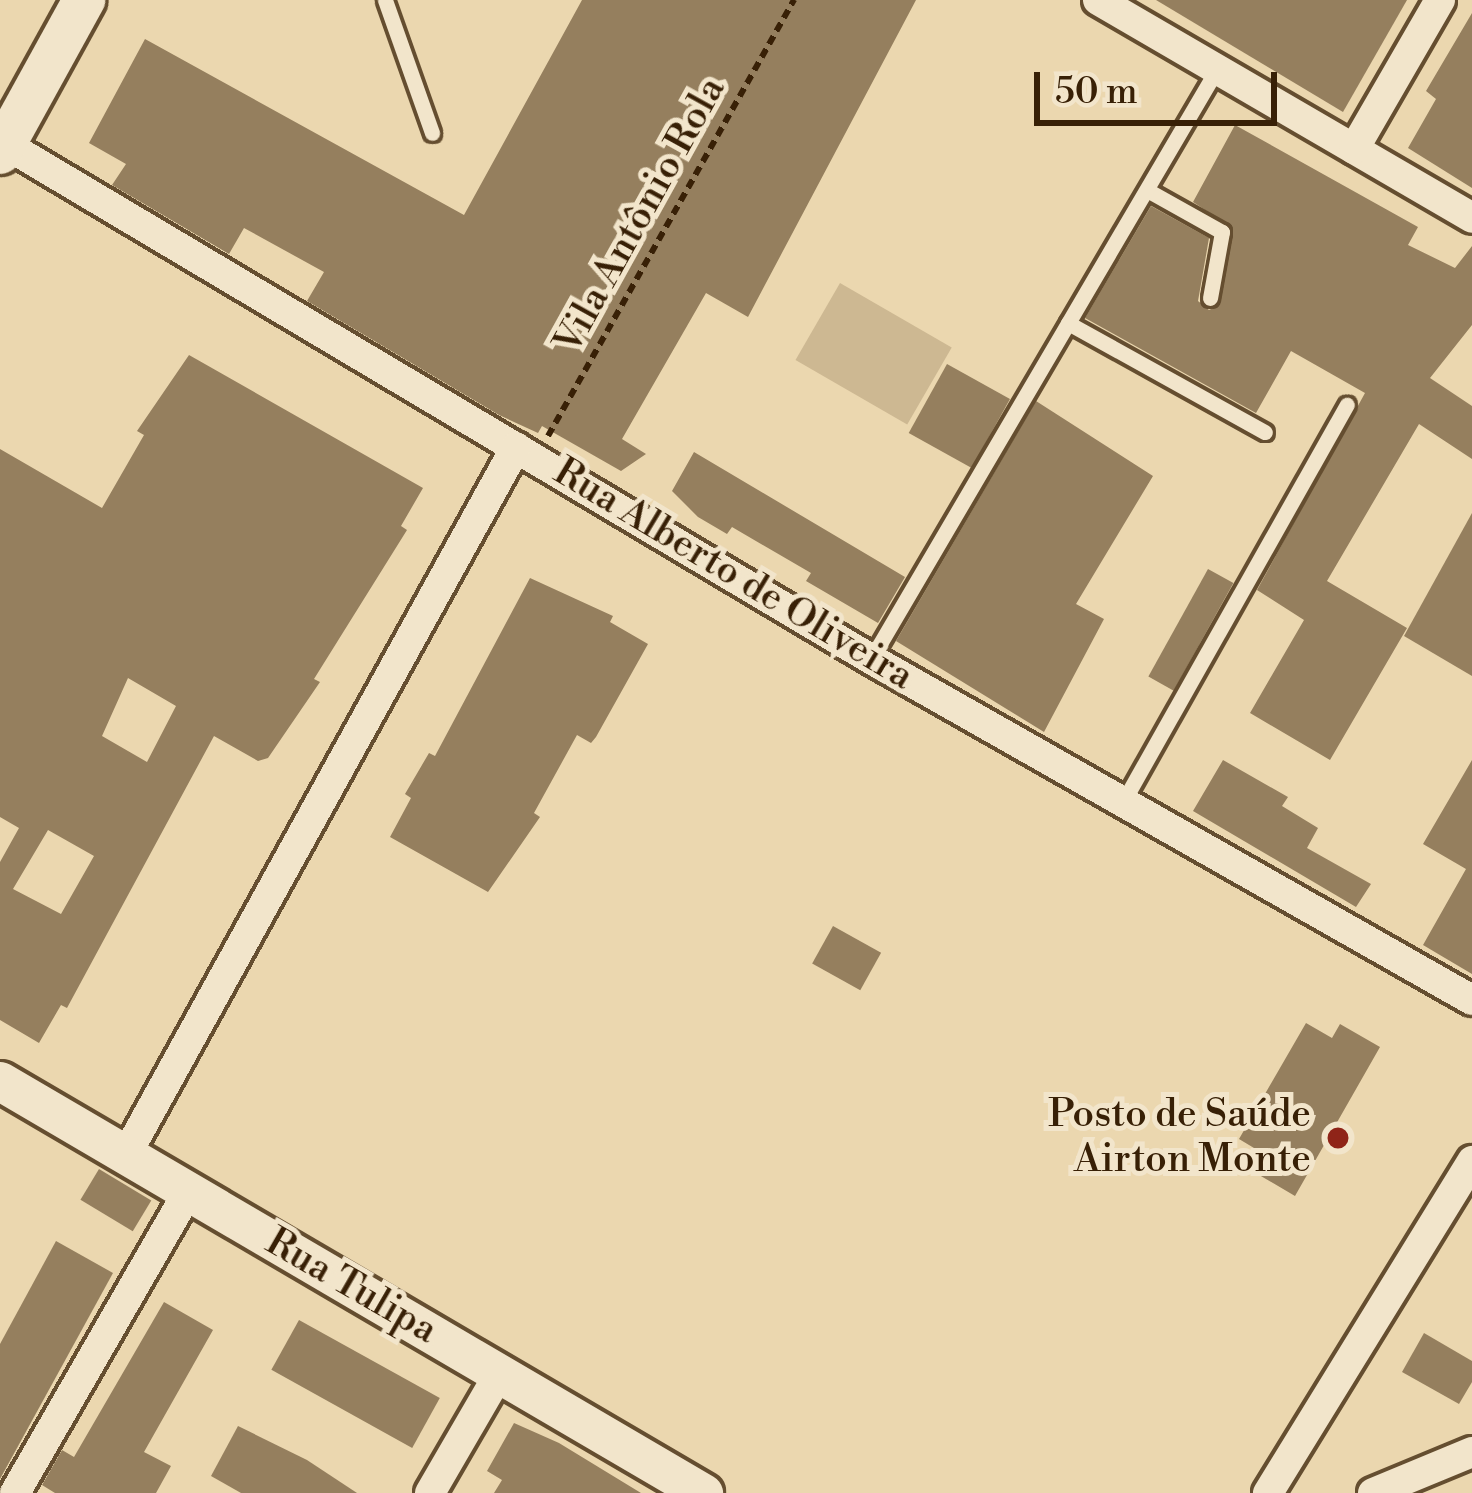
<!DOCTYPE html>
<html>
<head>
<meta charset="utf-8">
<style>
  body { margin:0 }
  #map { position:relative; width:1472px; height:1493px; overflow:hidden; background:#ebd7af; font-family:"Libre Bodoni",serif }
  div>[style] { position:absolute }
  .green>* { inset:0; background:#cdb892; transform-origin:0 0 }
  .building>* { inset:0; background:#957f5e; transform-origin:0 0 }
  .path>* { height:6px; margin-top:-3px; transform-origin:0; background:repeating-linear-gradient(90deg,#382006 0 9px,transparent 0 15px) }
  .roads { filter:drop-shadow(3px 0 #654e30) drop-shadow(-3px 0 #654e30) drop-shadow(0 3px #654e30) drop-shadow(0 -3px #654e30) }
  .service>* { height:15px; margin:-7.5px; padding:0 7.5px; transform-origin:7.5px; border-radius:7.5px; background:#f2e5cb }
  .minor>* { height:30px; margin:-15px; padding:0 15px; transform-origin:15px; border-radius:15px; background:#f2e5cb }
  .tertiary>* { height:39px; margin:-19.5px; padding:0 19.5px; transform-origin:19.5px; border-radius:19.5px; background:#f2e5cb }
  .secondary>* { height:42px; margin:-21px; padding:0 21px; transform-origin:21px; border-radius:21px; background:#f2e5cb }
  .dots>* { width:33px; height:33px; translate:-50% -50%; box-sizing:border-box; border:6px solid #f2e5cb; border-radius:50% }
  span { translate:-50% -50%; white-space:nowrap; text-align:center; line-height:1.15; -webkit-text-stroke:10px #f2e5cb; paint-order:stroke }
  .street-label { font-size:39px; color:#382006 }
  .poi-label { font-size:39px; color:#382006 }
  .right { translate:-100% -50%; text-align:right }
  .scale { position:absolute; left:1034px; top:72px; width:243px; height:54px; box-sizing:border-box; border:6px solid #382006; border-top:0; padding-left:15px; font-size:36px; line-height:42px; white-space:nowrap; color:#382006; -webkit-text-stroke:9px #f2e5cb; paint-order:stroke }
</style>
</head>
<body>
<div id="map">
  <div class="green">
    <i style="left:840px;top:283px;width:129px;height:89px;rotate:30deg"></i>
  </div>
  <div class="building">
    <i style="clip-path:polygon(582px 0,916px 0,748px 317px,706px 293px,622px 439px,646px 454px,621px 471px,542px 426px,538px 433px,499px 415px,307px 301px,324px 272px,244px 228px,229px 254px,112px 185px,126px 164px,89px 143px,145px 39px,464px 215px)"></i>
    <i style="clip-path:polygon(1156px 0,1407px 0,1343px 112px)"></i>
    <i style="clip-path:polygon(1472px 13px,1472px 188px,1408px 148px,1436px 99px,1426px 91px)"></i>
    <i style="clip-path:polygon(1235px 125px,1418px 227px,1408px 245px,1455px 268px,1472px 246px,1472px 325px,1430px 378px,1472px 406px,1472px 459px,1419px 424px,1327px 581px,1407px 628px,1330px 760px,1250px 713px,1304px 620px,1257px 590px,1365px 393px,1291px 351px,1256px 413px,1085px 318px,1151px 206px,1209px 238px,1198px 301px,1209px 310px,1220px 305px,1233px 228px,1193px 202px)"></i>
    <i style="clip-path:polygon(evenodd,189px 355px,423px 488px,401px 526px,407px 530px,314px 679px,320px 682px,268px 758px,258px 761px,214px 736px,67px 1008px,61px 1005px,39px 1043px,0 1020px,0 862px,19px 828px,0 817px,0 449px,102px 508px,144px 435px,137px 431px,189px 355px,128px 678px,176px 706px,147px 762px,102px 736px,128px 678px,189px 355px,48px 830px,94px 856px,61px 914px,13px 889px,48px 830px)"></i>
    <i style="left:947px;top:364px;width:72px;height:79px;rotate:29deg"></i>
    <i style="clip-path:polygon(1036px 401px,1153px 476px,1076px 604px,1104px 619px,1044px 732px,896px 641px)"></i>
    <i style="clip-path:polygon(694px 452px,905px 577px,878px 623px,806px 581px,811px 573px,732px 527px,727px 534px,698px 517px,672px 491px)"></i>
    <i style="clip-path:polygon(1472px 513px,1472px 676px,1404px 636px)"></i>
    <i style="left:1208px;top:569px;width:29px;height:123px;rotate:29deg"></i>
    <i style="clip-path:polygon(530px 578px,613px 616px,610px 622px,648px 644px,596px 737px,591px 743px,577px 735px,534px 813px,540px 817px,488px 892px,390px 837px,411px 798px,405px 794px,429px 753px,435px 756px)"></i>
    <i style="clip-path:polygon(1223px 760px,1288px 797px,1282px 806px,1318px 828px,1307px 848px,1371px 884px,1356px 907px,1193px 811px)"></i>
    <i style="clip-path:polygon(1472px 760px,1472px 974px,1423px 945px,1466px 869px,1423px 844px)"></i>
    <i style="left:833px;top:926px;width:55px;height:43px;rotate:29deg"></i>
    <i style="clip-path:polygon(1306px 1023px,1332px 1038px,1340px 1024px,1380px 1047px,1295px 1196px,1254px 1172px,1264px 1154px,1239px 1139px)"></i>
    <i style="left:99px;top:1169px;width:61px;height:36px;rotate:31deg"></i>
    <i style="clip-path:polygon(56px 1241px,113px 1273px,0 1479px,0 1344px)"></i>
    <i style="clip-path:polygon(164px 1302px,213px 1330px,144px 1452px,171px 1466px,156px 1493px,55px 1493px,42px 1485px,62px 1450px,74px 1457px)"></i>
    <i style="left:299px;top:1320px;width:161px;height:57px;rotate:29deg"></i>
    <i style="clip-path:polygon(1424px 1333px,1472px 1361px,1472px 1382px,1459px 1404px,1402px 1372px)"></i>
    <i style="clip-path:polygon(514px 1423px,559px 1443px,641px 1493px,494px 1493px,502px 1480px,487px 1471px)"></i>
    <i style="clip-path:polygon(238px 1426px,307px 1460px,357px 1493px,241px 1493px,211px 1476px)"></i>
  </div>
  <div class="path">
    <i style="left:548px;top:436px;width:501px;rotate:-60.57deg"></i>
  </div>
  <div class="roads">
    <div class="service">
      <i style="left:385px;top:0;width:141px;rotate:70.5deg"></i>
      <i style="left:1147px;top:190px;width:86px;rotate:29.2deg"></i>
      <i style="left:1222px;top:232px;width:67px;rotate:100.3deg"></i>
      <i style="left:1068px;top:323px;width:225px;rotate:29deg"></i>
      <i style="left:871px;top:659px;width:684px;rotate:-59.61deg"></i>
      <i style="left:1123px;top:802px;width:456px;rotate:-60.6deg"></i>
    </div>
    <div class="minor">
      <i style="left:1098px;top:0;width:433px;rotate:30.2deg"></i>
      <i style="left:5px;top:144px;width:1008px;rotate:30.74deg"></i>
      <i style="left:871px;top:659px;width:691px;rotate:29.57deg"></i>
      <i style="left:1354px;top:149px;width:172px;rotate:-60deg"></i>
      <i style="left:126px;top:1155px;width:808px;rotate:-61.15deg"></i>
      <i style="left:15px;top:1493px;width:347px;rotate:-60.1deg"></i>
      <i style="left:430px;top:1493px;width:138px;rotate:-59.9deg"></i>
      <i style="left:1268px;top:1493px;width:390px;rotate:-58.4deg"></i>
      <i style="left:1373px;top:1493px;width:107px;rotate:-22.5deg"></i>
    </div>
    <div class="tertiary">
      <i style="left:0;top:1081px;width:815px;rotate:30.37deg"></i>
    </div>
    <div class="secondary">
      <i style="left:0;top:153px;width:175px;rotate:-61.2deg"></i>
    </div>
  </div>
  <div class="dots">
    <i style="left:1338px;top:1138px;background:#8f2418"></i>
  </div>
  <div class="street-label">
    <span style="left:641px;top:216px;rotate:-61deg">Vila Antônio Rola</span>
    <span style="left:733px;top:575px;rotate:31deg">Rua Alberto de Oliveira</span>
    <span style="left:351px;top:1287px;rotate:30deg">Rua Tulipa</span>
  </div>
  <div class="poi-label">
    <span class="right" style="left:1311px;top:1138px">Posto de Saúde<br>Airton Monte</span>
  </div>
  <div class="scale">50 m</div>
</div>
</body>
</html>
